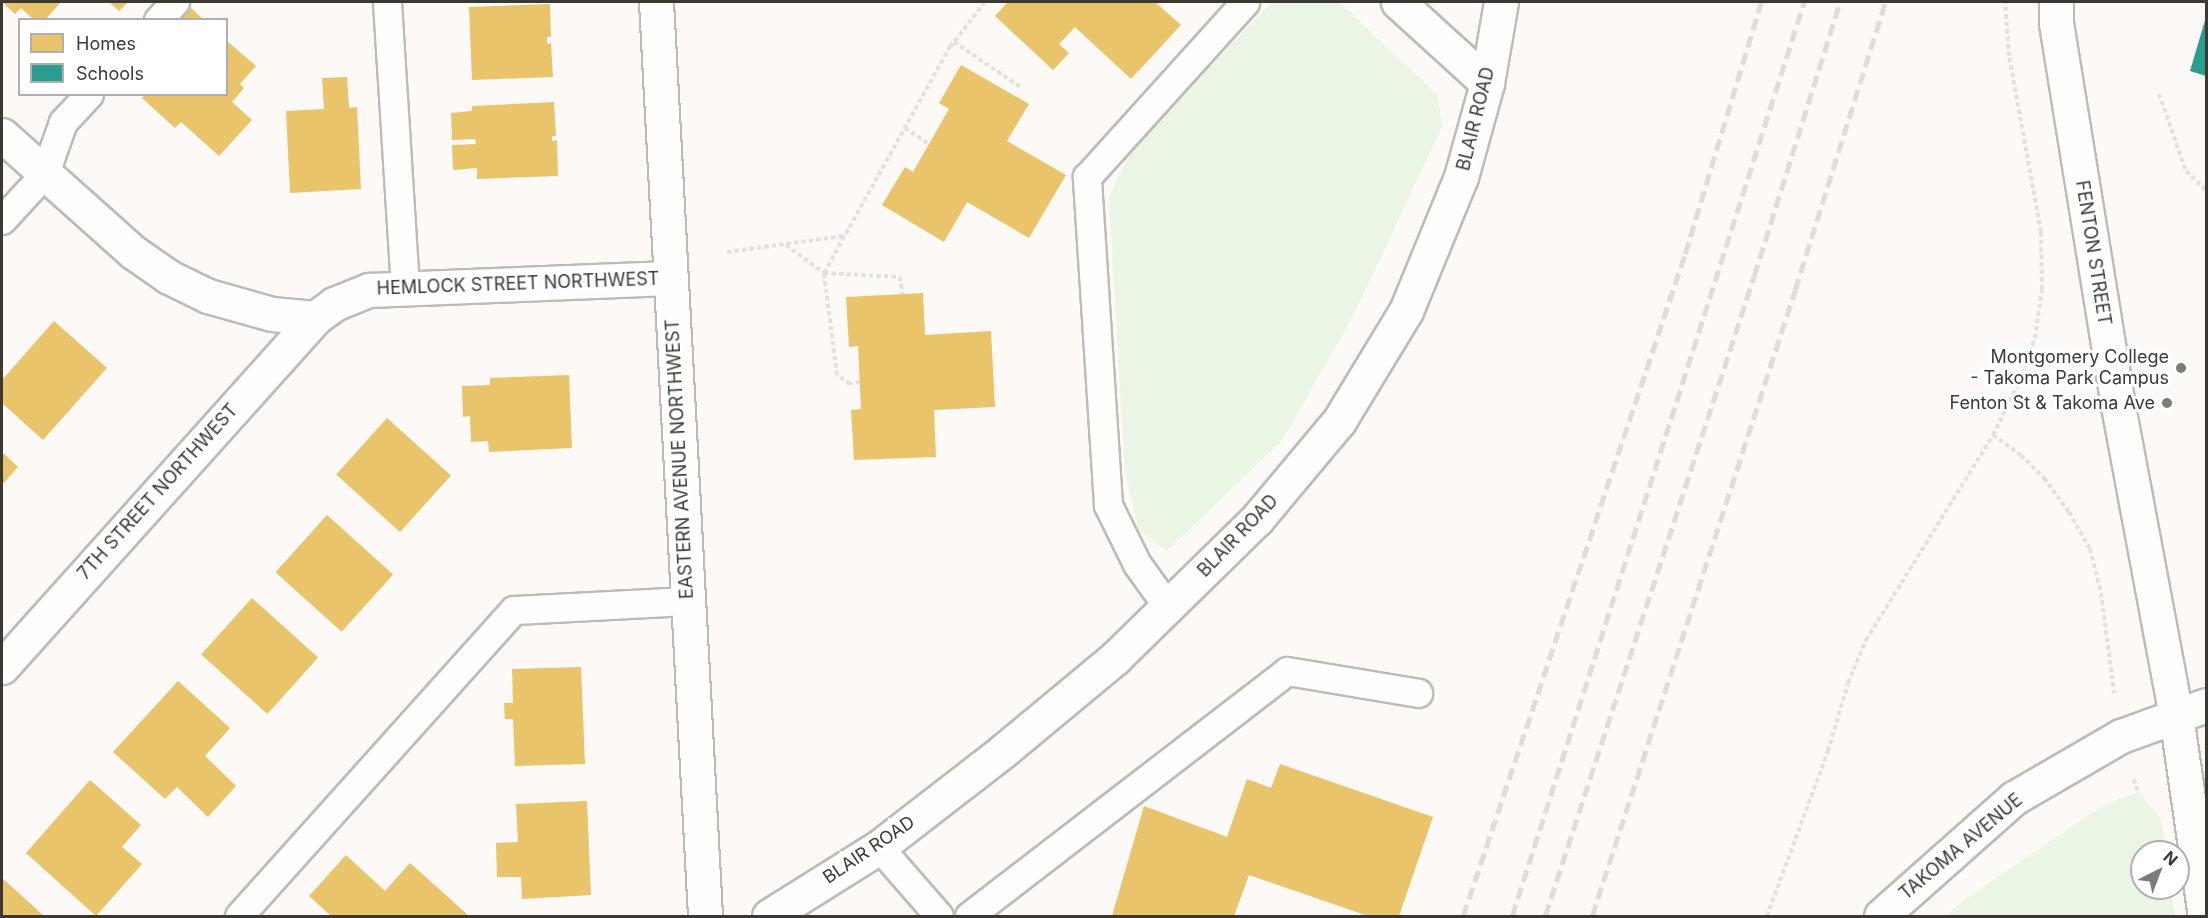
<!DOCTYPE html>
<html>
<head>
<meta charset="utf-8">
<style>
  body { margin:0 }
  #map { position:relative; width:2208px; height:918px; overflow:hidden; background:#fcf9f6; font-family:Inter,sans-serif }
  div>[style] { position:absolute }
  .green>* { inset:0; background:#eaf5e6 }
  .homes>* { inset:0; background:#e9c46a; transform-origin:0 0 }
  .schools>* { inset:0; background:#2a9d8f }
  .path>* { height:4px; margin-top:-2px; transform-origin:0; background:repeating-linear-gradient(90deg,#e2e1e0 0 4.5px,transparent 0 7.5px) }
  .roads { filter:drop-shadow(2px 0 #bebbb7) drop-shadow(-2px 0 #bebbb7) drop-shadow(0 2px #bebbb7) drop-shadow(0 -2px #bebbb7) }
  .lane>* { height:27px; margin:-13.5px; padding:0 13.5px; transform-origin:13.5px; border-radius:13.5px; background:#fffefe }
  .street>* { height:33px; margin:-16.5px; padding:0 16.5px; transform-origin:16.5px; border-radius:16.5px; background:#fffefe }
  .secondary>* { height:33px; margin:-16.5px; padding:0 16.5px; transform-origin:16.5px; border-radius:16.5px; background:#fffefe }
  .rail>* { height:4.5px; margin-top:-2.25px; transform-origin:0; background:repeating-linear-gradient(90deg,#dedddc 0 12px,transparent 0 18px) }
  .dots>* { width:16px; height:16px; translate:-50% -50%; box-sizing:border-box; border:3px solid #fff; border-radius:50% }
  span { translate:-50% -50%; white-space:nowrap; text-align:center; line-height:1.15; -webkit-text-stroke:6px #fff; paint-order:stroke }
  .street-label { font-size:18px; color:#3c3833 }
  .poi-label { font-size:18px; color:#3c3833 }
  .right { translate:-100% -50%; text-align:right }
  .frame { position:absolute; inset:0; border:3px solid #3c3833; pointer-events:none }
  .legend { position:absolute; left:18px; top:18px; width:210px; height:78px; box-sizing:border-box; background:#fff; border:2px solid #b1afad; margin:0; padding:8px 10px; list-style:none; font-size:18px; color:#3c3833 }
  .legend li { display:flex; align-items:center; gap:12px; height:30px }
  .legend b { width:30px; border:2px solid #b1afad }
  .north { position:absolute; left:2130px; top:840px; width:60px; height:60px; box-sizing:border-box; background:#fff; border:2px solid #b1afad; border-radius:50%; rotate:42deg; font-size:16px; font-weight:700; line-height:24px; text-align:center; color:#3c3833 }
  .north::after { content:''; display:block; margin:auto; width:21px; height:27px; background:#7f7c77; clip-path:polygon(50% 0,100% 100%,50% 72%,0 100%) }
</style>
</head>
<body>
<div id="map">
  <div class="green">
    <i style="clip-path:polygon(1273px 2px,1339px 2px,1438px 96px,1442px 127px,1354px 314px,1283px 439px,1167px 551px,1139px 531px,1125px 472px,1109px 197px,1135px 143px)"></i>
    <i style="clip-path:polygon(2138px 792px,2161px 818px,2166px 852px,2142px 852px,2142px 888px,2171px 888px,2175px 916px,1946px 916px,1961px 902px,2104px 805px)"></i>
  </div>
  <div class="homes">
    <i style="clip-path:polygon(2px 2px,61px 2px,45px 20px,34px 20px,21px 8px,15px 14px)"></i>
    <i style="clip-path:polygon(109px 2px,128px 2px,119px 11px)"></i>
    <i style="clip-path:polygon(1008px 2px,1155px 2px,1181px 25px,1131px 79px,1075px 27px,1059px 44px,1069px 53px,1053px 70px,995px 16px)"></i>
    <i style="clip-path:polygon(550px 4px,551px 37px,547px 37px,547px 44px,551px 43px,553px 77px,472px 80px,469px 7px)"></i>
    <i style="clip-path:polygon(191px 8px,204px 20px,181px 20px)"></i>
    <i style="clip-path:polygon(226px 40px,256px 66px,240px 84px,244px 88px,232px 102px,252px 120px,219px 156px,181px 122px,175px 128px,142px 98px,145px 94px,226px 94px)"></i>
    <i style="clip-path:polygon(961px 65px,1029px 104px,1007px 141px,1066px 175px,1029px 238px,967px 202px,944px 242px,882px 205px,905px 167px,913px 172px,949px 109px,939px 103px)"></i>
    <i style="clip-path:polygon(347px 77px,349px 108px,357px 107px,361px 189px,290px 193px,286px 111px,324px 109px,322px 78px)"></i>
    <i style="clip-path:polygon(554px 102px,556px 136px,552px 136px,552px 141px,557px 140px,558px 176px,477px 179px,477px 168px,453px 170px,452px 145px,476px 144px,475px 139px,452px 140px,451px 113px,472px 111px,472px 106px)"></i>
    <i style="clip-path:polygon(923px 293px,925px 335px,991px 331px,995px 407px,934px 410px,936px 457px,854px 460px,851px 410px,861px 409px,858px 346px,849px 347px,846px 297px)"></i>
    <i style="clip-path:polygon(54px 321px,107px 368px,43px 440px,2px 403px,2px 380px)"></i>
    <i style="clip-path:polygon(569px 375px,572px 448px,489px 452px,488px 441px,471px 442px,470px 416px,463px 417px,462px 386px,490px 385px,490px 378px)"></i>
    <i style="left:387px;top:418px;width:86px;height:76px;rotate:42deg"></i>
    <i style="clip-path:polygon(2px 452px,18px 467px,2px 485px)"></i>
    <i style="left:327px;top:515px;width:89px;height:77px;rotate:42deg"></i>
    <i style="left:252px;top:598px;width:89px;height:76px;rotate:42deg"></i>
    <i style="clip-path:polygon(581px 667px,585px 764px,515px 766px,513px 719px,505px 719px,504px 703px,513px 703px,512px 669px)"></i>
    <i style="clip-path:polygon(178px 681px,230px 728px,205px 756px,236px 786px,208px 817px,177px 787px,165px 799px,113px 752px)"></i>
    <i style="clip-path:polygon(1280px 764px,1433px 817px,1399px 916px,1368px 916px,1249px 875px,1234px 916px,1112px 916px,1144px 806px,1227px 837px,1247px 779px,1271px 788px)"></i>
    <i style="clip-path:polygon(90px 780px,141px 825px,122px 847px,142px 864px,96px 916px,26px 853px)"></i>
    <i style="clip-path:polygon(587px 801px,591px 895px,522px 899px,521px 877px,497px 877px,496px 843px,518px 842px,516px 804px)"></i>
    <i style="clip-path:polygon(346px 855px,385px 891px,410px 863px,469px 916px,331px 916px,309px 896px)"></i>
    <i style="clip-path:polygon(2px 878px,44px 916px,2px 916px)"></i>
  </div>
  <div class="schools">
    <i style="clip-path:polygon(2206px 17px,2206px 76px,2190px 71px)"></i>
  </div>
  <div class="path">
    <i style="left:954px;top:42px;width:82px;rotate:34.1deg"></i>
    <i style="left:2159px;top:94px;width:82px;rotate:70.7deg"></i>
    <i style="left:2186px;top:171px;width:28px;rotate:44deg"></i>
    <i style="left:905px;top:128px;width:29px;rotate:34deg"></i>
    <i style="left:786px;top:245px;width:47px;rotate:36.4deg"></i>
    <i style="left:824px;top:273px;width:76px;rotate:3deg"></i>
    <i style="left:900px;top:277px;width:17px;rotate:83deg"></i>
    <i style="left:727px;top:252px;width:118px;rotate:-7.8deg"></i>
    <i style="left:860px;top:382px;width:10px;rotate:169deg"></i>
    <i style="left:850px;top:384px;width:16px;rotate:-145deg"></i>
    <i style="left:837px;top:375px;width:103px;rotate:-97.3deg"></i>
    <i style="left:824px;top:273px;width:259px;rotate:-60.9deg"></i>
    <i style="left:950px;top:47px;width:57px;rotate:-52.1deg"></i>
    <i style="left:1993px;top:435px;width:34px;rotate:36deg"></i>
    <i style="left:2021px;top:455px;width:33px;rotate:45deg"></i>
    <i style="left:2044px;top:478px;width:42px;rotate:53.7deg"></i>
    <i style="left:2069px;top:512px;width:43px;rotate:60.4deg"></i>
    <i style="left:2090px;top:549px;width:45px;rotate:76deg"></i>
    <i style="left:2101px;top:593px;width:101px;rotate:82.6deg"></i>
    <i style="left:2134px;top:779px;width:14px;rotate:73deg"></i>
    <i style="left:1767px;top:916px;width:176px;rotate:-69.7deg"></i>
    <i style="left:1828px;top:751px;width:71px;rotate:-73.6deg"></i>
    <i style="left:1848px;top:683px;width:47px;rotate:-67.3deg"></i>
    <i style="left:1866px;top:640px;width:241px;rotate:-58.2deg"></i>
    <i style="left:1993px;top:435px;width:68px;rotate:-63.8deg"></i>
    <i style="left:2023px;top:374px;width:38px;rotate:-72deg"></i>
    <i style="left:2035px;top:338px;width:49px;rotate:-81.9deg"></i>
    <i style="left:2042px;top:289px;width:57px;rotate:-91deg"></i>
    <i style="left:2041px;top:232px;width:179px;rotate:-100.3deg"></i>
    <i style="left:2009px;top:56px;width:54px;rotate:-94.2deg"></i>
  </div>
  <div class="roads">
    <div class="lane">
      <i style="left:387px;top:2px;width:287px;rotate:86.4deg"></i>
      <i style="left:158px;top:20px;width:25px;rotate:-47deg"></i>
      <i style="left:2px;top:220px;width:64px;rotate:-47.5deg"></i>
      <i style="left:45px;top:173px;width:54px;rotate:-70.6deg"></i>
      <i style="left:63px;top:122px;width:38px;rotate:-47deg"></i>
      <i style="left:1168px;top:607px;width:53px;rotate:-125.8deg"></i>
      <i style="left:1137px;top:564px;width:66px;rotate:-116.2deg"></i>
      <i style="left:1108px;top:505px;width:329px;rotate:-93.7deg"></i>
      <i style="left:1087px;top:177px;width:236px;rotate:-47.9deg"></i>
      <i style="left:879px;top:847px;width:91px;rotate:49deg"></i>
      <i style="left:239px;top:916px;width:411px;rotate:-48.1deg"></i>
      <i style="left:514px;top:610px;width:174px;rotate:-3deg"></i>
      <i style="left:969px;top:916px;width:401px;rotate:-37.6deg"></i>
      <i style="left:1287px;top:671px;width:133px;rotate:9.5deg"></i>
    </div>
    <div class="street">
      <i style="left:1398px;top:2px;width:120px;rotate:42.3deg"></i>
      <i style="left:2px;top:135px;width:176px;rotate:41.8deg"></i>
      <i style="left:133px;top:252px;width:44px;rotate:34.8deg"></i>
      <i style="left:169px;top:277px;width:43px;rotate:26deg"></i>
      <i style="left:208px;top:296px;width:66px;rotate:15.7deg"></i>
      <i style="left:272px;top:314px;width:43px;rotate:5.3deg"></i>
      <i style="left:315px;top:318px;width:24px;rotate:-36deg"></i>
      <i style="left:334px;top:304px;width:38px;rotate:-22deg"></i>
      <i style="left:369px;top:290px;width:301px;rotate:-2.3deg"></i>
      <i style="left:2px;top:667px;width:469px;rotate:-48.1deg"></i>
      <i style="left:2176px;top:715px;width:203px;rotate:81.8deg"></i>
    </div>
    <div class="secondary">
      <i style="left:656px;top:2px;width:915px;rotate:86.93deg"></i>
      <i style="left:2056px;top:2px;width:21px;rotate:90deg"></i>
      <i style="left:2056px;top:23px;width:388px;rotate:80.8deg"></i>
      <i style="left:2118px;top:406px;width:314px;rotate:79.4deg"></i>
      <i style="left:769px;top:916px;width:130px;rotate:-32.1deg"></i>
      <i style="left:879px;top:847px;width:157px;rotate:-37.7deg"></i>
      <i style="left:1003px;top:751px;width:146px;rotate:-39.7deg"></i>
      <i style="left:1115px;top:658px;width:199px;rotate:-44.4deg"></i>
      <i style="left:1257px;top:519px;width:128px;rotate:-50.1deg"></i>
      <i style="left:1339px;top:421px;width:129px;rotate:-58.7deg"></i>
      <i style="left:1406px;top:311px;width:145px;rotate:-67.7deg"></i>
      <i style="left:1461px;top:177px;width:98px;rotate:-74.5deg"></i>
      <i style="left:1487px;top:83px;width:82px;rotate:-80.2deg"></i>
      <i style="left:1881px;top:916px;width:178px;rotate:-41.6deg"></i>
      <i style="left:2014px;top:798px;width:124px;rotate:-30.1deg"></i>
      <i style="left:2121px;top:736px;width:90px;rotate:-20deg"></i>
    </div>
  </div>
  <div class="rail">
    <i style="left:1463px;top:916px;width:698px;rotate:-71.46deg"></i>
    <i style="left:1685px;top:254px;width:263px;rotate:-73.2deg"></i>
    <i style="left:1512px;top:916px;width:960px;rotate:-72.28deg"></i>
    <i style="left:1545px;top:916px;width:673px;rotate:-71.91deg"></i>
    <i style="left:1754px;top:276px;width:287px;rotate:-72.6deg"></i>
    <i style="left:1592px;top:916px;width:658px;rotate:-72.03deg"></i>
    <i style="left:1795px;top:290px;width:302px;rotate:-72.6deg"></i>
  </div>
  <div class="dots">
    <i style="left:2181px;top:368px;background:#7f7c77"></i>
    <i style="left:2167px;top:403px;background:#7f7c77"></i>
  </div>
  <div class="street-label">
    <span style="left:1476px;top:119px;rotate:-76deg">BLAIR ROAD</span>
    <span style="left:2093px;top:253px;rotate:81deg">FENTON STREET</span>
    <span style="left:518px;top:284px;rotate:-2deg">HEMLOCK STREET NORTHWEST</span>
    <span style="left:680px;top:459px;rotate:-93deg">EASTERN AVENUE NORTHWEST</span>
    <span style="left:158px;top:492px;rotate:-48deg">7TH STREET NORTHWEST</span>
    <span style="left:1238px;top:536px;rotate:-46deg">BLAIR ROAD</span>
    <span style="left:1961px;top:847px;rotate:-40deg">TAKOMA AVENUE</span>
    <span style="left:869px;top:850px;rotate:-34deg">BLAIR ROAD</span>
  </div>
  <div class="poi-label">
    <span class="right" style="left:2169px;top:368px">Montgomery College<br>- Takoma Park Campus</span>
    <span class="right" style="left:2155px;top:403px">Fenton St &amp; Takoma Ave</span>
  </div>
  <div class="frame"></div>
  <ul class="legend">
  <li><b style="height:16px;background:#e9c46a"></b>Homes</li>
  <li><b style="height:16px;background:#2a9d8f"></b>Schools</li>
  </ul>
  <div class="north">N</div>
</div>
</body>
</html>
